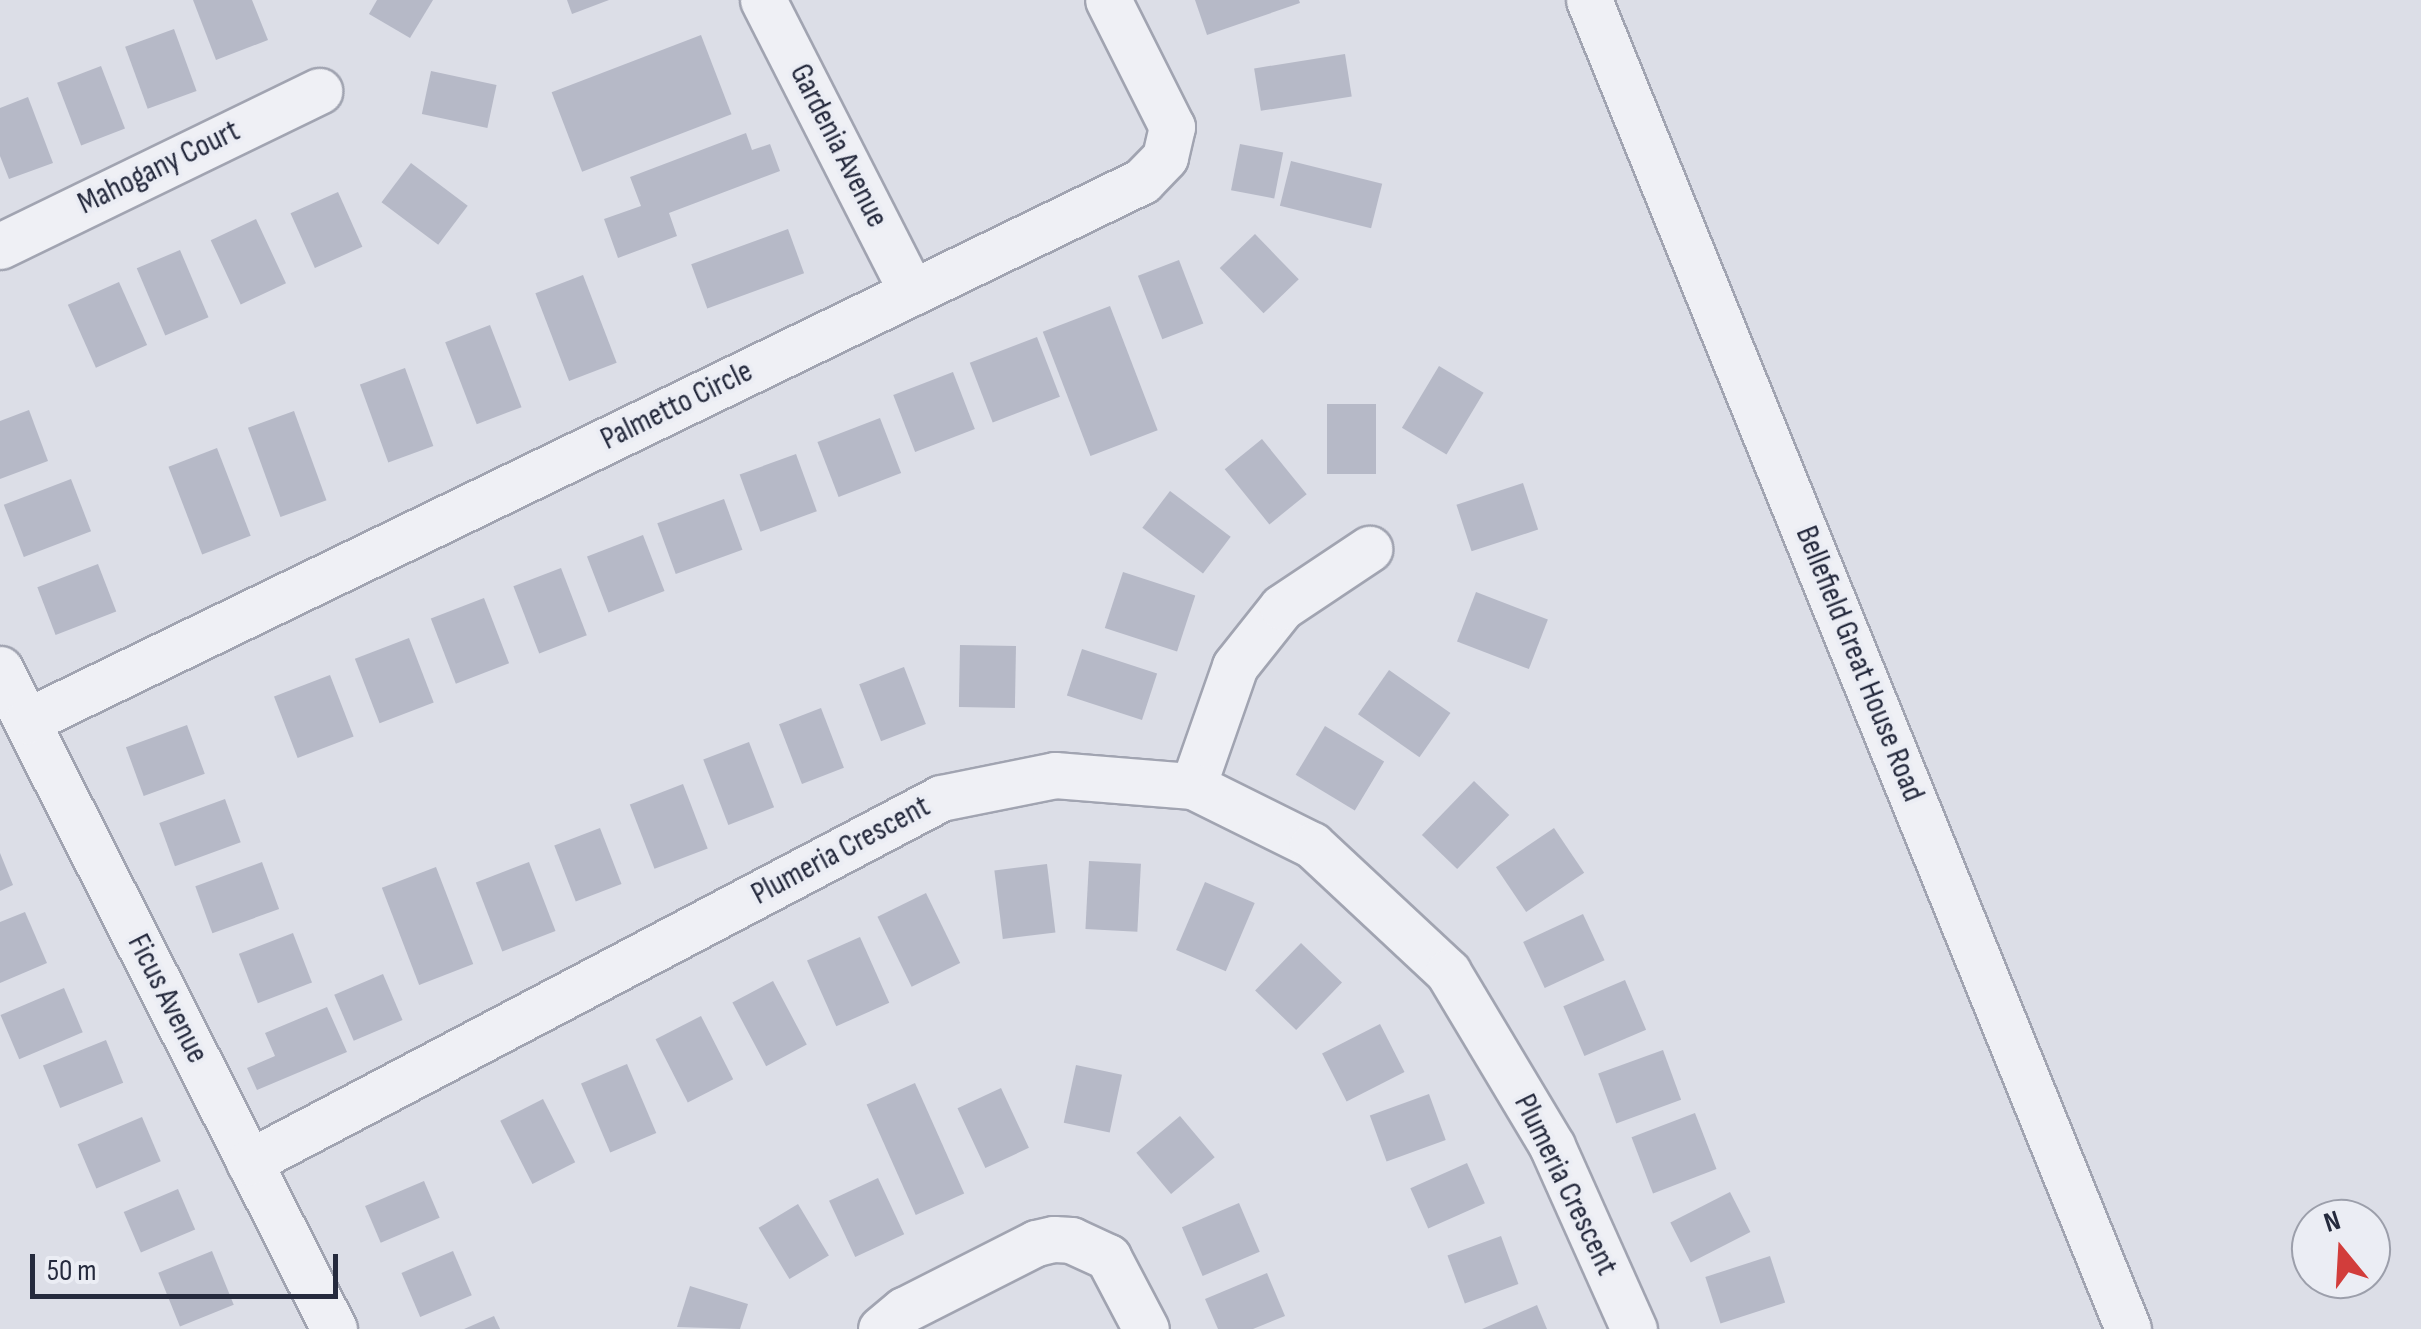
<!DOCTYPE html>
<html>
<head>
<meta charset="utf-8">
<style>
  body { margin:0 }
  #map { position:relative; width:2421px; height:1329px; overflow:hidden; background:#dcdee7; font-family:"Sofia Sans Condensed",sans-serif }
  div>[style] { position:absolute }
  .building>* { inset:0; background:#b6b9c7; transform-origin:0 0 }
  .roads { filter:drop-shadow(2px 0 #a1a4b1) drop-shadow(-2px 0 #a1a4b1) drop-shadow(0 2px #a1a4b1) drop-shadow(0 -2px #a1a4b1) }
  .minor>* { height:45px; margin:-22.5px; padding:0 22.5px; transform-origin:22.5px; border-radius:22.5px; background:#eff0f5 }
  span { translate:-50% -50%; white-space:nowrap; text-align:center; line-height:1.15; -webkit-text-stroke:8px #ebedf4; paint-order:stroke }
  .street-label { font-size:32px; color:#252a3d }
  .north { position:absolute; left:2291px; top:1199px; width:100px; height:100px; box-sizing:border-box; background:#ebedf4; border:2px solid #9c9fab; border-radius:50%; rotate:342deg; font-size:28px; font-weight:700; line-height:40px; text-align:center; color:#252a3d }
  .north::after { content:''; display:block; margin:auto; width:35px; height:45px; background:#d23d3b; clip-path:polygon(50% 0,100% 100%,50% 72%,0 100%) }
  .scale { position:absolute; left:30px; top:1254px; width:308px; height:45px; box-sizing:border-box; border:5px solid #252a3d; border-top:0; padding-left:12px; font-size:30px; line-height:35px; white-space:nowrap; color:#252a3d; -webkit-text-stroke:8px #ebedf4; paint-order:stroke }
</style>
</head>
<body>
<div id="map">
  <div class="building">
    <i style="clip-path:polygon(193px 0,252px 0,268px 40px,216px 60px)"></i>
    <i style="clip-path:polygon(377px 0,433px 0,410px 38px,369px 14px)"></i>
    <i style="clip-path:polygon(567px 0,609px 0,572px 14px)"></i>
    <i style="clip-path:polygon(1195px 0,1299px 0,1300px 3px,1207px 35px)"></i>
    <i style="left:174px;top:29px;width:66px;height:52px;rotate:70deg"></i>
    <i style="left:701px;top:35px;width:85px;height:160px;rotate:69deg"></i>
    <i style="left:1345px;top:54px;width:43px;height:92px;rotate:81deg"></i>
    <i style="left:101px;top:66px;width:67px;height:47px;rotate:69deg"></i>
    <i style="left:431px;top:71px;width:67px;height:44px;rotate:12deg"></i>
    <i style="clip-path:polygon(28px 97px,53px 163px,9px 179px,0 156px,0 108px)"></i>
    <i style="clip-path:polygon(746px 133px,752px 150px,770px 144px,780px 171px,669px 213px,677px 236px,618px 258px,604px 219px,641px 206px,630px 177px)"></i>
    <i style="left:1240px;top:144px;width:44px;height:47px;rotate:11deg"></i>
    <i style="left:1291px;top:161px;width:94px;height:46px;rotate:14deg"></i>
    <i style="left:411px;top:163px;width:71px;height:49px;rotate:37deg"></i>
    <i style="left:338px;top:192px;width:60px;height:52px;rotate:66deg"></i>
    <i style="left:256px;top:219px;width:71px;height:50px;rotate:65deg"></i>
    <i style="left:788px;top:229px;width:47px;height:103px;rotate:70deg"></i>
    <i style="left:1255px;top:234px;width:63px;height:49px;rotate:46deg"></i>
    <i style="left:180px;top:250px;width:73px;height:47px;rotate:67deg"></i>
    <i style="left:1179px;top:260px;width:68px;height:44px;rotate:69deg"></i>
    <i style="left:583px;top:275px;width:94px;height:51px;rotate:69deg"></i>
    <i style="left:119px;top:282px;width:69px;height:56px;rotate:66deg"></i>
    <i style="left:1110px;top:306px;width:133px;height:72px;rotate:69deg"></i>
    <i style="left:490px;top:325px;width:88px;height:48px;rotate:69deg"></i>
    <i style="left:1037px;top:337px;width:64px;height:72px;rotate:69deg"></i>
    <i style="left:1439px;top:366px;width:52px;height:72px;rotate:31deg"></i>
    <i style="left:405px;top:368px;width:83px;height:48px;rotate:70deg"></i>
    <i style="left:953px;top:372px;width:61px;height:64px;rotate:69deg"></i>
    <i style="left:1327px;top:404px;width:49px;height:70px"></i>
    <i style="clip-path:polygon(29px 410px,48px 461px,0 479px,0 421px)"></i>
    <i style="left:294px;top:411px;width:95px;height:49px;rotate:70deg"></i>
    <i style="left:880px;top:418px;width:59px;height:67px;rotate:69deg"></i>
    <i style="left:1262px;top:439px;width:71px;height:48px;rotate:51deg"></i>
    <i style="left:217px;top:448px;width:94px;height:52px;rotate:69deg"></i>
    <i style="left:796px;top:454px;width:61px;height:60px;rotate:70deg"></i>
    <i style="left:71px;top:479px;width:56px;height:72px;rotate:69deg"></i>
    <i style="left:1523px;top:483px;width:49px;height:70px;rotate:72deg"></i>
    <i style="left:1170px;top:491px;width:76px;height:46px;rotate:37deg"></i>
    <i style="left:724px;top:499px;width:54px;height:71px;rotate:70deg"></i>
    <i style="left:643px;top:535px;width:60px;height:60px;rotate:69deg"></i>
    <i style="left:98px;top:564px;width:51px;height:65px;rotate:69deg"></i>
    <i style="left:561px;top:568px;width:72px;height:51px;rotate:69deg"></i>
    <i style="left:1123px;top:572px;width:76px;height:59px;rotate:18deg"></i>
    <i style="left:1476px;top:592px;width:77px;height:53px;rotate:21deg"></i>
    <i style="left:484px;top:598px;width:70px;height:57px;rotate:69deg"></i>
    <i style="left:409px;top:638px;width:69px;height:58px;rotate:69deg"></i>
    <i style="left:960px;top:645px;width:56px;height:62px;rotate:1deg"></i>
    <i style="left:1082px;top:649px;width:79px;height:49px;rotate:18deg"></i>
    <i style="left:904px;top:667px;width:61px;height:48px;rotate:69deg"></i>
    <i style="left:1389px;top:670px;width:75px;height:54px;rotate:35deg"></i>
    <i style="left:330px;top:675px;width:66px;height:60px;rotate:69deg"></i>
    <i style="left:821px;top:708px;width:64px;height:45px;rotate:69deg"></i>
    <i style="left:187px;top:725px;width:52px;height:65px;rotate:70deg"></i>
    <i style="left:1325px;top:726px;width:69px;height:57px;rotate:31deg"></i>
    <i style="left:749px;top:742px;width:70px;height:49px;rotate:69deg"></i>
    <i style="left:1474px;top:781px;width:49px;height:75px;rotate:44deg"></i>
    <i style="left:683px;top:784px;width:69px;height:57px;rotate:69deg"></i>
    <i style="left:225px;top:799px;width:46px;height:70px;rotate:70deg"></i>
    <i style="left:600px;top:828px;width:60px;height:49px;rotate:69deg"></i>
    <i style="left:1554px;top:828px;width:54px;height:70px;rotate:56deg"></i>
    <i style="clip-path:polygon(0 853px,13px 885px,0 891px)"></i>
    <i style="left:1089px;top:861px;width:52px;height:68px;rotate:3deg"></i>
    <i style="left:262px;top:862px;width:50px;height:71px;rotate:70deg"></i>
    <i style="left:529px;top:862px;width:74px;height:57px;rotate:69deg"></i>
    <i style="left:1047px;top:864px;width:69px;height:53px;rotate:83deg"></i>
    <i style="left:436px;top:867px;width:104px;height:58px;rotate:69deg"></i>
    <i style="left:1205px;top:882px;width:54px;height:74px;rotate:23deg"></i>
    <i style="left:926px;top:893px;width:78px;height:54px;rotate:64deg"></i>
    <i style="clip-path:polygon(25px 912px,47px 963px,0 983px,0 922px)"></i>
    <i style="left:1583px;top:914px;width:51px;height:66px;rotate:65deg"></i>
    <i style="left:293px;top:933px;width:53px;height:58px;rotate:69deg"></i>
    <i style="left:860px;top:937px;width:72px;height:58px;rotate:66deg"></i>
    <i style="left:1301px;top:943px;width:57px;height:66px;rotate:44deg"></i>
    <i style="left:383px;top:974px;width:50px;height:53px;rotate:67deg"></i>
    <i style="left:1625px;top:980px;width:54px;height:67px;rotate:67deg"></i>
    <i style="left:773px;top:981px;width:72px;height:46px;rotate:62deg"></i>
    <i style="left:64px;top:988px;width:48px;height:69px;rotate:67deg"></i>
    <i style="clip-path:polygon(327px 1007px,347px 1052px,257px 1090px,247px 1068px,275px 1056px,265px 1033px)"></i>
    <i style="left:701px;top:1016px;width:71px;height:51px;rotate:63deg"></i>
    <i style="left:1380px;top:1024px;width:54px;height:65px;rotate:63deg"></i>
    <i style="left:106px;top:1040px;width:46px;height:68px;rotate:68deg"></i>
    <i style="left:1663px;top:1050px;width:53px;height:69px;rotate:70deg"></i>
    <i style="left:627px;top:1064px;width:75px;height:50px;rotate:67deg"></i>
    <i style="left:1076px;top:1065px;width:47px;height:59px;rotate:12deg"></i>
    <i style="left:915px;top:1083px;width:121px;height:53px;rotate:66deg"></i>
    <i style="left:1001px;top:1088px;width:66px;height:48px;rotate:65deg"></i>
    <i style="left:1429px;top:1094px;width:49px;height:63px;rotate:70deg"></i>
    <i style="left:543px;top:1099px;width:71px;height:48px;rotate:63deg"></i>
    <i style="left:1695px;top:1113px;width:60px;height:68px;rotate:69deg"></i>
    <i style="left:1180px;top:1116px;width:54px;height:57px;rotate:50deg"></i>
    <i style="left:142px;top:1117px;width:48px;height:70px;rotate:67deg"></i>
    <i style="left:1467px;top:1163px;width:44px;height:62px;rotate:66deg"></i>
    <i style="left:878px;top:1178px;width:62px;height:54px;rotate:65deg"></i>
    <i style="left:424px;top:1181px;width:40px;height:64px;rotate:67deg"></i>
    <i style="left:178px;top:1189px;width:44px;height:59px;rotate:67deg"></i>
    <i style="left:1730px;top:1192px;width:45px;height:67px;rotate:63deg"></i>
    <i style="left:1239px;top:1203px;width:53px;height:62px;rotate:67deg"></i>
    <i style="left:798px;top:1204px;width:60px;height:46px;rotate:59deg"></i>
    <i style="left:1501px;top:1236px;width:51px;height:57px;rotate:70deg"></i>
    <i style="left:212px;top:1251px;width:58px;height:58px;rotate:68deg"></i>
    <i style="left:453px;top:1251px;width:48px;height:56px;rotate:67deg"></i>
    <i style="left:1770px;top:1256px;width:49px;height:68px;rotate:72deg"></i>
    <i style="clip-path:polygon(1267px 1273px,1285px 1316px,1253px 1329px,1218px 1329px,1205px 1299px)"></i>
    <i style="clip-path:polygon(690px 1286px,748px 1304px,740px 1329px,677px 1327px)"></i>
    <i style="clip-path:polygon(1537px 1305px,1547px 1329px,1482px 1329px)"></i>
    <i style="clip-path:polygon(494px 1316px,500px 1329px,464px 1329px)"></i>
  </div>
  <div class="roads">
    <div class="minor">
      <i style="left:763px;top:0;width:328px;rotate:63deg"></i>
      <i style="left:1589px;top:0;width:1434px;rotate:67.92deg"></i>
      <i style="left:0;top:246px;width:355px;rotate:-25.9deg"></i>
      <i style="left:0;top:669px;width:740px;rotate:63.16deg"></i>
      <i style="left:27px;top:721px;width:1239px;rotate:-25.84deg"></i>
      <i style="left:1142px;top:181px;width:33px;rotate:-46deg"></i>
      <i style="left:1165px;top:157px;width:31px;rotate:-77deg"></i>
      <i style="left:1172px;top:127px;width:142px;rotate:-116.7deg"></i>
      <i style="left:1193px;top:786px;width:127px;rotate:-70.7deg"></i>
      <i style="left:1235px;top:666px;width:75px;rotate:-51.5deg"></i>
      <i style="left:1282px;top:607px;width:105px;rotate:-33.7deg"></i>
      <i style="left:249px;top:1162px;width:782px;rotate:-27.74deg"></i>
      <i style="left:941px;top:798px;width:116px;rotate:-11.4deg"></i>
      <i style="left:1055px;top:775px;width:138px;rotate:4.6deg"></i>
      <i style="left:1193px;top:786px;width:133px;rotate:26.4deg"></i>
      <i style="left:1312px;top:845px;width:186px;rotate:43deg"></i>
      <i style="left:1448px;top:972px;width:203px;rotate:59.1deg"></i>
      <i style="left:1552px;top:1146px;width:201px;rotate:65.9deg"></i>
      <i style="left:881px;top:1329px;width:30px;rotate:-40deg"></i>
      <i style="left:904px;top:1310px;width:148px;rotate:-26.9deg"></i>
      <i style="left:1036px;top:1243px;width:18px;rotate:-13deg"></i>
      <i style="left:1054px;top:1239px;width:17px;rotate:3deg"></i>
      <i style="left:1071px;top:1240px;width:41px;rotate:24.7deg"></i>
      <i style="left:1108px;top:1257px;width:81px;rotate:62.2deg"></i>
    </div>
  </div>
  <div class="street-label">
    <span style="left:838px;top:146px;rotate:63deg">Gardenia Avenue</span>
    <span style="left:159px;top:168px;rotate:-26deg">Mahogany Court</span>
    <span style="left:677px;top:406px;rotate:-26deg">Palmetto Circle</span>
    <span style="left:1859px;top:664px;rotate:68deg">Bellefield Great House Road</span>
    <span style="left:841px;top:851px;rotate:-28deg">Plumeria Crescent</span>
    <span style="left:167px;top:999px;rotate:63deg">Ficus Avenue</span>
    <span style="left:1565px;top:1185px;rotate:64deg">Plumeria Crescent</span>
  </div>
  <div class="north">N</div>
  <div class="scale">50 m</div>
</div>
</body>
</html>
